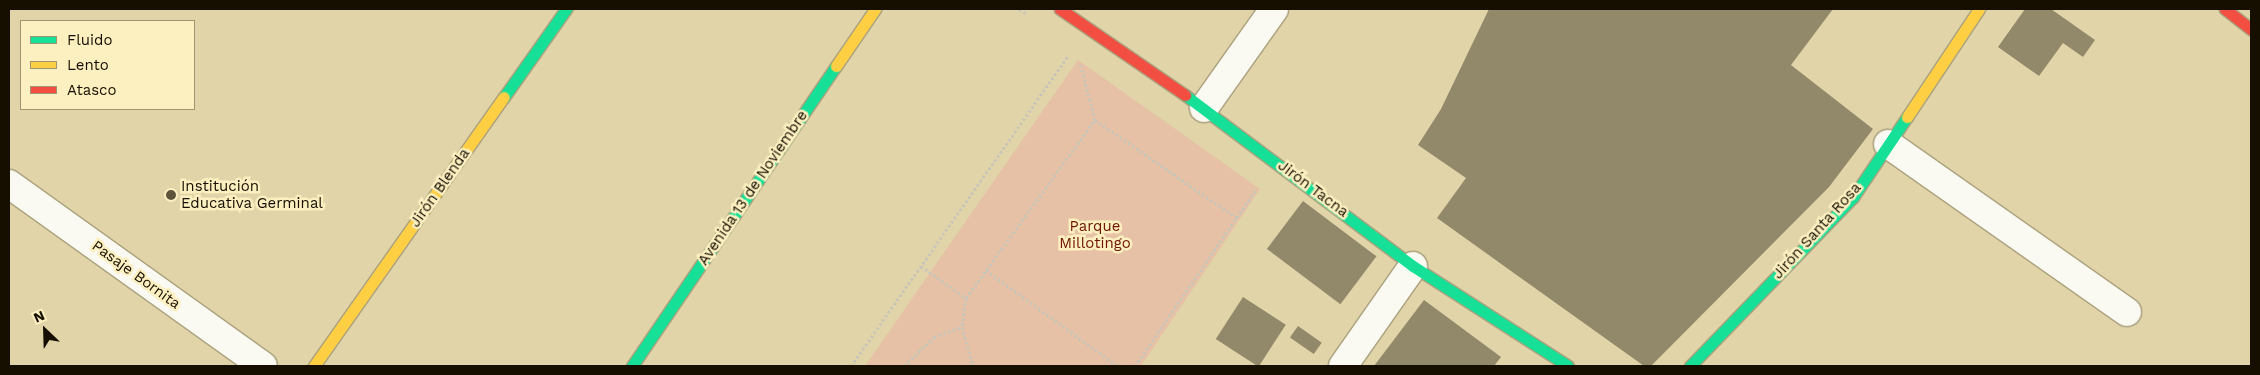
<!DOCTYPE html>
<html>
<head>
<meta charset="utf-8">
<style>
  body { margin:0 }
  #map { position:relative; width:2260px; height:375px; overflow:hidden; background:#e0d4a8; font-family:"Work Sans",sans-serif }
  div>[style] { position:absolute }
  .green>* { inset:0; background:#e6c1a6 }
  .building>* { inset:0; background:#91896a; transform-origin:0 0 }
  .path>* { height:3px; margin-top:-1.5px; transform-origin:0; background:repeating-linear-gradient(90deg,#c8c5b9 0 2.5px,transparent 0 5px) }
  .roads { filter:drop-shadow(1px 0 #aba17e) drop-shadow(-1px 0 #aba17e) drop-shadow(0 1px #aba17e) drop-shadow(0 -1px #aba17e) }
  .street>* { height:28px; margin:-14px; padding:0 14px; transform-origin:14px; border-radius:14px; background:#faf9f2 }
  .fast>* { height:11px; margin:-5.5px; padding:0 5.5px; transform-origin:5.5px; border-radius:5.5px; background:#16e098 }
  .slow>* { height:11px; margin:-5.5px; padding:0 5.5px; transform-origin:5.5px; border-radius:5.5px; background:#ffcf43 }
  .jam>* { height:11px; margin:-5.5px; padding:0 5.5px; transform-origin:5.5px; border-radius:5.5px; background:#f24e42 }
  .dots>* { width:14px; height:14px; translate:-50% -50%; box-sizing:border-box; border:2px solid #fcefc0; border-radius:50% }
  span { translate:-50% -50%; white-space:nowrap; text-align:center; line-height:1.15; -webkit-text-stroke:5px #fcefc0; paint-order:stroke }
  .poi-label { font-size:15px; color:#160f00 }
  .left { translate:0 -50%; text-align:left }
  .street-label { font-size:15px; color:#160f00 }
  .park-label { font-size:15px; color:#6f1500 }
  .frame { position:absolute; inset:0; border:10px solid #160f00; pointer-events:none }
  .legend { position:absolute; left:20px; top:20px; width:175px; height:90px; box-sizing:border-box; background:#fcefc0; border:1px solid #a09573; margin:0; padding:6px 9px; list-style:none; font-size:15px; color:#160f00 }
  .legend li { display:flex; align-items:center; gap:10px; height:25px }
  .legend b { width:25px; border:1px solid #a09573 }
  .north { position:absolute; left:20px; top:305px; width:50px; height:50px; -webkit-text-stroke:4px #fcefc0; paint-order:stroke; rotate:336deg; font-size:14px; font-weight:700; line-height:20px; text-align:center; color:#160f00 }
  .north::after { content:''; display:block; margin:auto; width:18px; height:22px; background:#160f00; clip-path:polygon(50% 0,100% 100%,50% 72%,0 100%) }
</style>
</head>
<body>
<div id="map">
  <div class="green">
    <i style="clip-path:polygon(1078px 60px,1260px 189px,1141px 366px,865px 366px)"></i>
  </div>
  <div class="building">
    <i style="clip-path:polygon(1489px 9px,1833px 9px,1791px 65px,1873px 129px,1829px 187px,1651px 366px,1644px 366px,1437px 218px,1466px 178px,1418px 145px,1441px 109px)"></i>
    <i style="clip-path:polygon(2025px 9px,2051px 9px,2095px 40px,2083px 57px,2063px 43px,2039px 76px,1998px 47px)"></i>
    <i style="left:1303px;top:201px;width:92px;height:60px;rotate:37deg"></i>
    <i style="left:1243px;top:297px;width:51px;height:50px;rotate:33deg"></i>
    <i style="clip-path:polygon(1424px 300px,1501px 357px,1494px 366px,1374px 366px)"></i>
    <i style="left:1298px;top:326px;width:29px;height:14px;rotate:35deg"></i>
  </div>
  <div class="path">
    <i style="left:1019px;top:9px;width:9px;rotate:32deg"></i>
    <i style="left:1095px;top:120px;width:173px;rotate:34.6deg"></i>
    <i style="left:921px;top:266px;width:55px;rotate:35.4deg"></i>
    <i style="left:966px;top:298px;width:29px;rotate:98deg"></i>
    <i style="left:962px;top:327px;width:41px;rotate:74.2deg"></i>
    <i style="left:986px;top:270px;width:162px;rotate:36.2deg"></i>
    <i style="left:966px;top:298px;width:220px;rotate:-54.1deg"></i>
    <i style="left:1095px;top:120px;width:59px;rotate:-104.7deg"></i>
    <i style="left:851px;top:366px;width:380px;rotate:-55deg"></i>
    <i style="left:904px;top:366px;width:42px;rotate:-44deg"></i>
    <i style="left:934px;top:337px;width:30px;rotate:-20deg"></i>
    <i style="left:1135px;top:366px;width:214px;rotate:-55.6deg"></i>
  </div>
  <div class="roads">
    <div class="street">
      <i style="left:1204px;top:108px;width:121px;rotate:-54.7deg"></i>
      <i style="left:1888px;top:144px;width:292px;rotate:35.1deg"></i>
      <i style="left:9px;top:184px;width:312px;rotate:35.6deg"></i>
      <i style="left:1343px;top:366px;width:122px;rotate:-55deg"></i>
    </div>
    <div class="fast">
      <i style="left:1185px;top:95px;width:285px;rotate:36.9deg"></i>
      <i style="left:1413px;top:266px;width:184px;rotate:32.8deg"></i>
      <i style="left:504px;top:97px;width:108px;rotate:-54.8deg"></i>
      <i style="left:632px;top:366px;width:363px;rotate:-55.8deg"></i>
      <i style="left:1690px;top:366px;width:235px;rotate:-46deg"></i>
      <i style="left:1853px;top:197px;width:97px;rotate:-56deg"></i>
    </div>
    <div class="slow">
      <i style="left:836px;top:66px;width:69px;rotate:-55.6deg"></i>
      <i style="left:1907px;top:117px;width:130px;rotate:-56.3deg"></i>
      <i style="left:314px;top:366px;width:329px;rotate:-54.8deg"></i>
    </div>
    <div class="jam">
      <i style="left:1060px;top:9px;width:152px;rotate:34.5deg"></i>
      <i style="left:2225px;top:9px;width:33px;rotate:38deg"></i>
    </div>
  </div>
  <div class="dots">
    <i style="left:171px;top:195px;background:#5d543b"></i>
  </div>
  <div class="poi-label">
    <span class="left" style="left:181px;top:195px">Institución<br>Educativa Germinal</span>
  </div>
  <div class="street-label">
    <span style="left:440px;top:188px;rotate:-55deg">Jirón Blenda</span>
    <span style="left:753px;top:188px;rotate:-56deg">Avenida 13 de Noviembre</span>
    <span style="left:1313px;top:189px;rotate:37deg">Jirón Tacna</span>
    <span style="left:1817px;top:231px;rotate:-48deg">Jirón Santa Rosa</span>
    <span style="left:136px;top:275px;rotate:36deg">Pasaje Bornita</span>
  </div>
  <div class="park-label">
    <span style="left:1095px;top:235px">Parque<br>Millotingo</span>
  </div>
  <div class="frame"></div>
  <ul class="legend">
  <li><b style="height:6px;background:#16e098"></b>Fluido</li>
  <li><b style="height:6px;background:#ffcf43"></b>Lento</li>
  <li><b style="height:6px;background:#f24e42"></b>Atasco</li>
  </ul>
  <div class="north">N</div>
</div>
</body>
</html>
